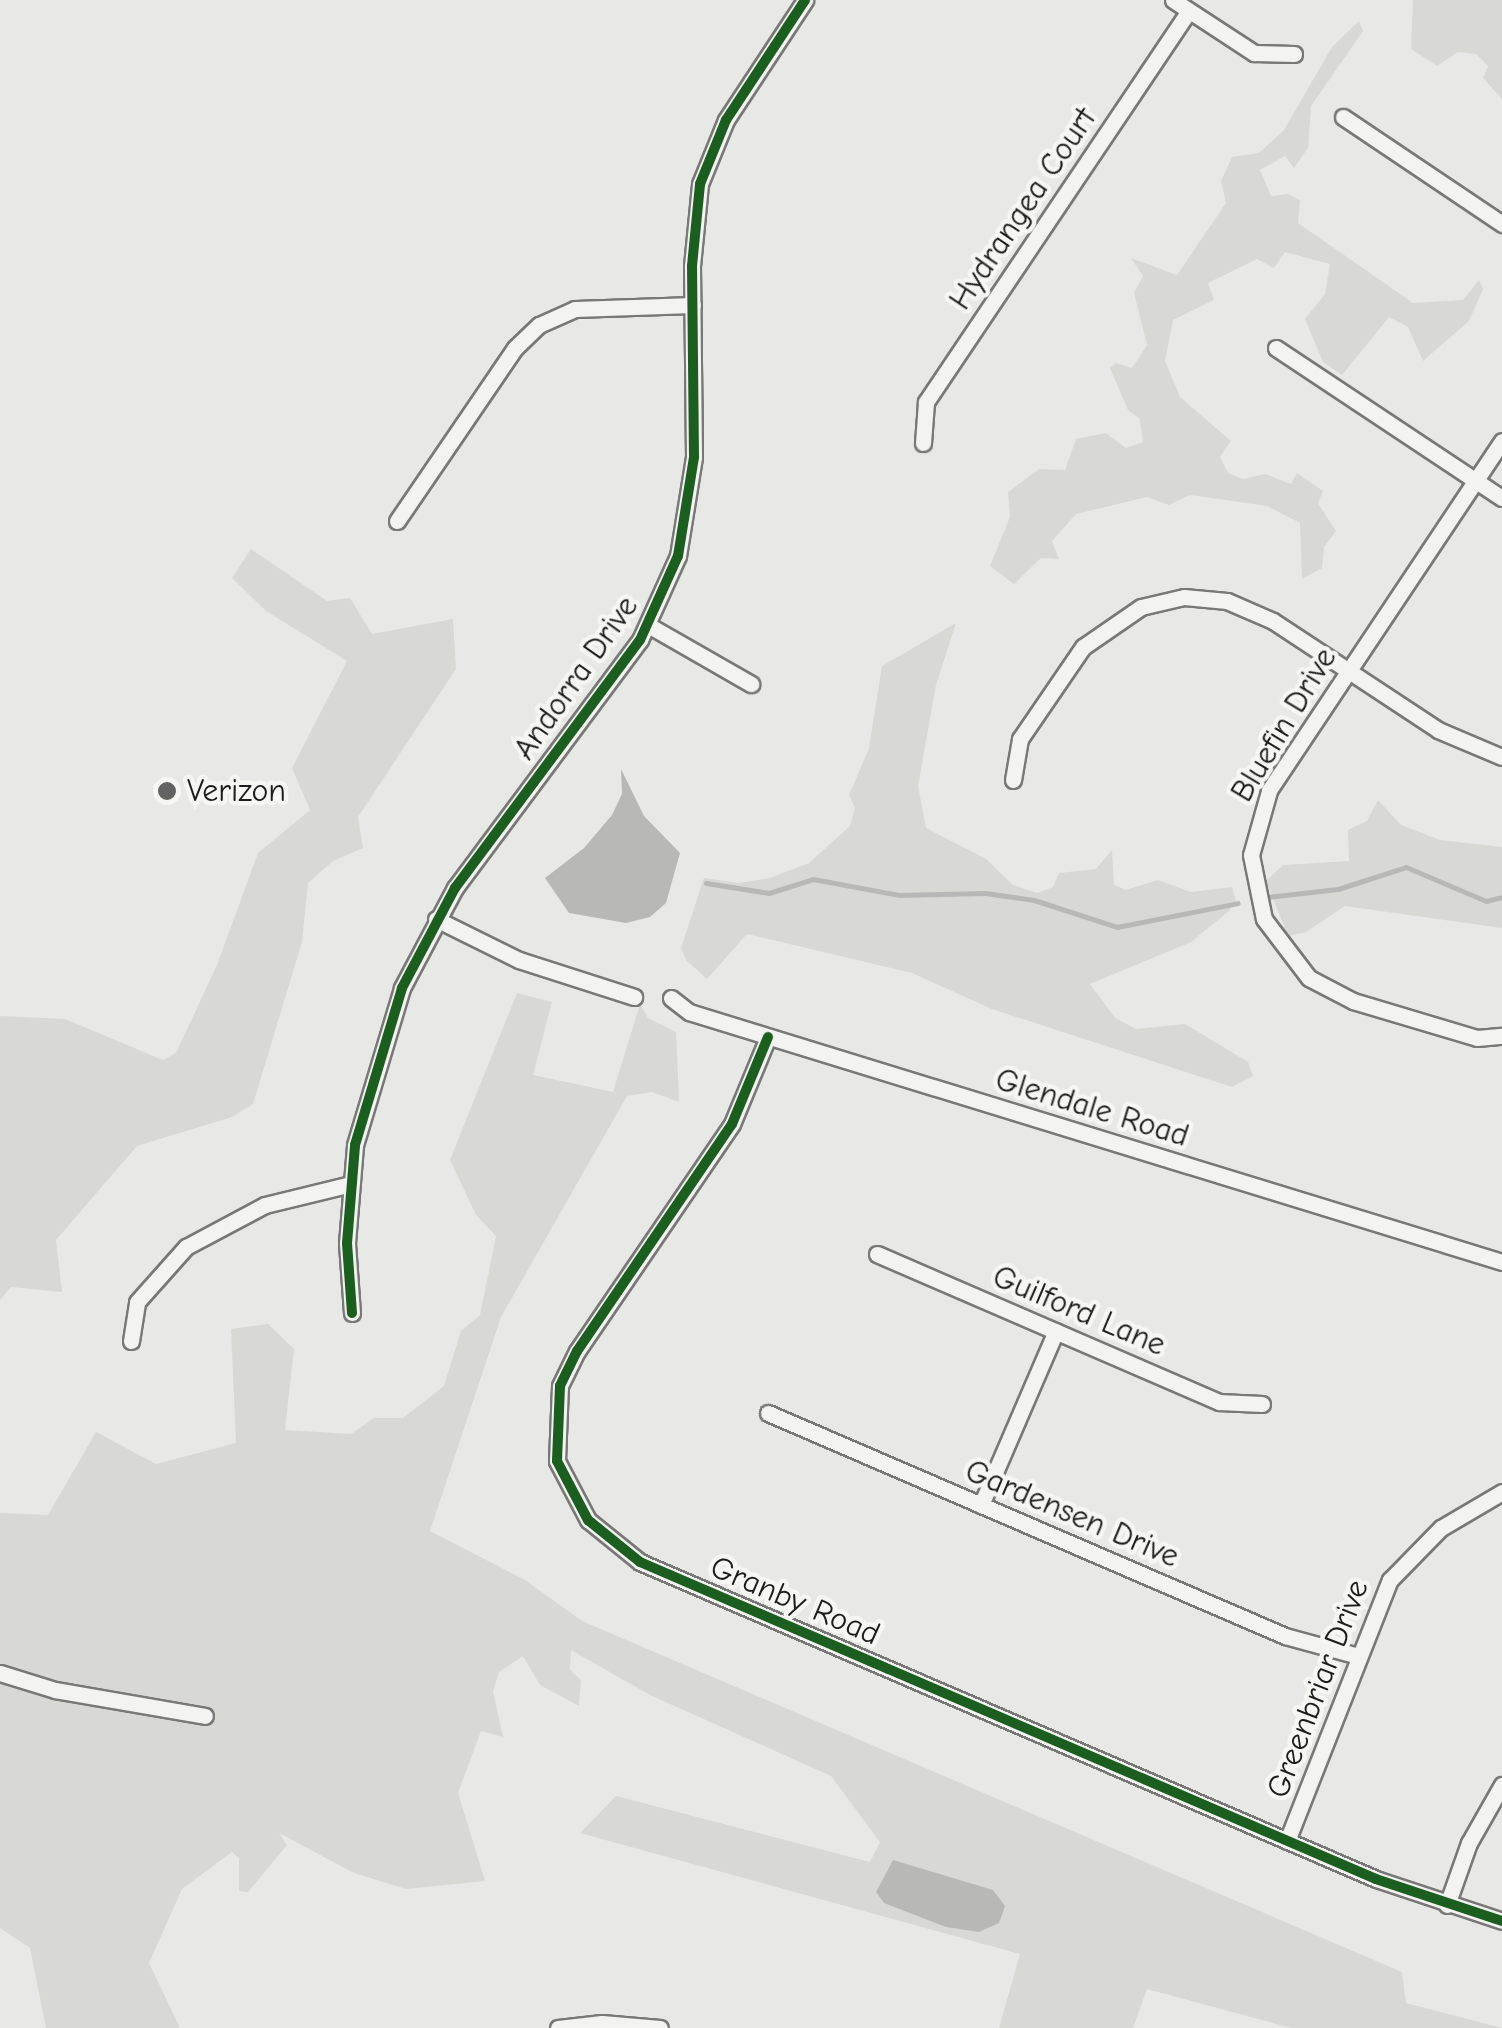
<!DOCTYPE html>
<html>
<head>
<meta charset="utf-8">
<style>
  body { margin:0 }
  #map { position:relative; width:1502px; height:2028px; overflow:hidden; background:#e8e8e6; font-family:"Comic Neue",sans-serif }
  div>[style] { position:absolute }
  .built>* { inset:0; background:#d8d8d5 }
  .water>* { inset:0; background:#b8b8b6 }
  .stream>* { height:5px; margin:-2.5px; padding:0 2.5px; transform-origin:2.5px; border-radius:2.5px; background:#b8b8b6 }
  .roads { filter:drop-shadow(2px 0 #787877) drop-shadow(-2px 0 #787877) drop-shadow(0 2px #787877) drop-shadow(0 -2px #787877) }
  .minor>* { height:15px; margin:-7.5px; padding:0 7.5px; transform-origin:7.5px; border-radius:7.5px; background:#f3f3f1 }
  .cycleway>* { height:10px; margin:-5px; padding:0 5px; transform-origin:5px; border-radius:5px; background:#1b5e20 }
  .dots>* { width:28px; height:28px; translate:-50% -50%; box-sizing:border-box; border:5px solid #f6f6f2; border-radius:50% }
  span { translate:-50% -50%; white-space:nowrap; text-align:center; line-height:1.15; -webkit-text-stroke:9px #f6f6f2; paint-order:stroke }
  .street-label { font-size:32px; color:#1c1c1c }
  .poi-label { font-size:32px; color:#1c1c1c }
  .left { translate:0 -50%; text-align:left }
</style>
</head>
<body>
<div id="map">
  <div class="built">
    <i style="clip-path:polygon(1413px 0,1502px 0,1502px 99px,1483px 78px,1488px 66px,1476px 54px,1458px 52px,1437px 66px,1411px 49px)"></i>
    <i style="clip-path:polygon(1359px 21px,1363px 31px,1311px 106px,1308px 148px,1294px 168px,1285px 156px,1260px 170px,1271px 196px,1288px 194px,1300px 200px,1298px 223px,1413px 303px,1463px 300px,1479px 280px,1483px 289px,1469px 321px,1423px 361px,1408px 327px,1389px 317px,1342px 375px,1323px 362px,1305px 319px,1325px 294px,1330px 264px,1285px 252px,1274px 268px,1257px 259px,1208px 283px,1214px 300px,1173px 320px,1165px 361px,1180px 397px,1231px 441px,1220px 457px,1228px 473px,1243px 479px,1265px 474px,1291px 484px,1297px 473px,1323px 491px,1318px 503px,1336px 531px,1324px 547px,1322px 568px,1302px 579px,1300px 523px,1267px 506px,1190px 495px,1169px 505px,1147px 497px,1076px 514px,1052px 541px,1059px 559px,1041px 558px,1014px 584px,990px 566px,1010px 517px,1008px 492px,1039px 469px,1065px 470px,1076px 439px,1106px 433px,1126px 448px,1143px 442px,1140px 419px,1128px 410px,1110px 368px,1116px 363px,1132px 368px,1147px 345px,1134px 293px,1143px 276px,1131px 258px,1177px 275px,1226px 203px,1221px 181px,1232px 157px,1259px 153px,1284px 130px,1332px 47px)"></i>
    <i style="clip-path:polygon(251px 549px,327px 601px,350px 598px,372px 634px,453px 619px,456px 669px,358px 817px,363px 848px,333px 861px,308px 883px,302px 942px,253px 1104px,232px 1117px,137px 1146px,56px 1240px,62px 1292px,11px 1287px,0 1300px,0 1016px,65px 1019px,163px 1060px,176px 1053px,217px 965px,258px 853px,310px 810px,292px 768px,347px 661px,266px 611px,232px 578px)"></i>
    <i style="clip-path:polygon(956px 623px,936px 685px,918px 786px,926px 828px,986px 859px,1013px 885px,1037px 893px,1053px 887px,1059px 873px,1096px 869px,1112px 850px,1114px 885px,1126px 890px,1158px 880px,1191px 892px,1232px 887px,1236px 901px,1229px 911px,1191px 942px,1090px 984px,1115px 1018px,1136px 1029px,1185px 1024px,1248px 1062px,1253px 1076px,1232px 1087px,992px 1009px,912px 973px,747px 934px,707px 979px,686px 960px,681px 948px,704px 878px,738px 883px,770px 878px,809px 863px,850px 826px,855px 808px,849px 795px,869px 748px,882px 666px)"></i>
    <i style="clip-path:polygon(1378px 800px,1401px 825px,1440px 840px,1502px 847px,1502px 928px,1345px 906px,1306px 932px,1288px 936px,1266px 881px,1283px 865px,1349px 861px,1348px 830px,1367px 821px)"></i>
    <i style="clip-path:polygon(517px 993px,552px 1002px,533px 1075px,613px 1092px,640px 1004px,648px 1018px,676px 1032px,679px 1102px,652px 1092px,627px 1096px,501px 1317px,430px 1531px,525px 1580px,582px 1621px,1402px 1972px,1406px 2003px,1502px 2028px,1291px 2028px,1147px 1989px,1133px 2028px,999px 2028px,1020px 1954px,580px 1833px,616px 1796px,870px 1862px,880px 1842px,831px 1776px,650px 1695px,571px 1650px,570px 1670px,581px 1680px,579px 1706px,540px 1685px,523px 1656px,499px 1672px,493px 1691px,503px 1737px,481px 1731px,458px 1793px,485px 1881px,406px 1889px,354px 1873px,279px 1833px,287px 1845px,248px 1892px,239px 1891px,239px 1858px,232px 1852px,182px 1889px,149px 1963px,180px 2028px,46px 2028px,30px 1948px,0 1928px,0 1513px,48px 1515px,96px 1432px,156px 1464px,236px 1443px,231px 1329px,268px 1324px,294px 1349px,285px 1430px,351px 1434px,374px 1418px,403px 1418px,444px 1386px,461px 1331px,480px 1315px,496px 1236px,476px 1215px,450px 1160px)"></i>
  </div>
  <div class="water">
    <i style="clip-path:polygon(621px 769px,644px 816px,680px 853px,666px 903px,650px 917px,626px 923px,569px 913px,545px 878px,584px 848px,612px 815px,622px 794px)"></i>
    <i style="clip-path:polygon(893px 1860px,993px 1890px,1005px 1906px,999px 1923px,979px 1932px,946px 1927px,884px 1903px,876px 1892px)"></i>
  </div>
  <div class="stream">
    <i style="left:706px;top:883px;width:64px;rotate:9deg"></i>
    <i style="left:769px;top:893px;width:46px;rotate:-17.7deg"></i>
    <i style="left:813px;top:879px;width:87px;rotate:10.5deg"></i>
    <i style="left:899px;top:895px;width:86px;rotate:-1.3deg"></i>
    <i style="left:985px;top:893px;width:49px;rotate:8.1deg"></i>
    <i style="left:1034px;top:900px;width:87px;rotate:18deg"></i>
    <i style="left:1117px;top:927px;width:123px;rotate:-11.2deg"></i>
    <i style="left:1268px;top:897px;width:70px;rotate:-6.5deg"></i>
    <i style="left:1338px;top:889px;width:71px;rotate:-17.9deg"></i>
    <i style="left:1406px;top:867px;width:87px;rotate:23deg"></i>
    <i style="left:1486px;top:901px;width:16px;rotate:-14deg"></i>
  </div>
  <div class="roads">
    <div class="minor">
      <i style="left:1173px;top:0;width:97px;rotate:33.2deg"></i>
      <i style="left:1254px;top:53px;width:40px;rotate:1.4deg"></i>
      <i style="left:1343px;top:117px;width:192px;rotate:33.9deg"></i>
      <i style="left:1276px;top:348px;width:271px;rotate:33.6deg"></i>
      <i style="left:1502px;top:441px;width:420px;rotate:123.7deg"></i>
      <i style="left:1269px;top:791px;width:66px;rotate:105.7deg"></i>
      <i style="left:1251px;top:855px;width:65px;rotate:78.5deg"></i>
      <i style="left:1264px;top:919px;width:74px;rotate:52.7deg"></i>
      <i style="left:1309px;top:978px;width:50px;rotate:27.6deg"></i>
      <i style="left:1353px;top:1001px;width:129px;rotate:16.6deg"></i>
      <i style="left:1477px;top:1038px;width:25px;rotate:-5deg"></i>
      <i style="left:923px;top:443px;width:41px;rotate:-85.8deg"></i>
      <i style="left:926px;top:402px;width:471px;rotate:-56.1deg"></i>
      <i style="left:397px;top:521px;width:209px;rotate:-55.7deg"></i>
      <i style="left:515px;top:348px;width:33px;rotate:-44deg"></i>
      <i style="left:539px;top:325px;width:39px;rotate:-24deg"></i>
      <i style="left:575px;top:309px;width:118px;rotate:-1.9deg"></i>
      <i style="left:648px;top:625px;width:119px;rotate:29.8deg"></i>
      <i style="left:1013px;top:780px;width:42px;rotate:-80.3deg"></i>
      <i style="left:1020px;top:739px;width:112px;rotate:-55.6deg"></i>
      <i style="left:1083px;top:647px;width:70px;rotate:-34.6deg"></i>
      <i style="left:1141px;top:607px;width:44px;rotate:-13.1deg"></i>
      <i style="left:1184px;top:597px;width:43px;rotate:5.3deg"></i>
      <i style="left:1227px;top:601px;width:50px;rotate:23.5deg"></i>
      <i style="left:1273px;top:621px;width:198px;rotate:33.4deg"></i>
      <i style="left:1438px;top:730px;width:69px;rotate:22.9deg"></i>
      <i style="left:436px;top:919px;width:93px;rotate:26.3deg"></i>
      <i style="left:519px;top:960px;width:121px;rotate:17.8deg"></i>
      <i style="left:671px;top:998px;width:23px;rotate:38deg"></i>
      <i style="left:689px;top:1012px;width:851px;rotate:17.09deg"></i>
      <i style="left:768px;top:1037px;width:94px;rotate:112.5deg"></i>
      <i style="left:732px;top:1124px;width:275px;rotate:124.3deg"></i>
      <i style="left:577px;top:1351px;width:39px;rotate:116deg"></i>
      <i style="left:560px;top:1386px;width:75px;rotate:92.3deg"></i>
      <i style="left:557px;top:1461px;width:67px;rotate:62.3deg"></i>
      <i style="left:588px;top:1520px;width:67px;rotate:38.9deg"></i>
      <i style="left:640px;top:1562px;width:801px;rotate:23.3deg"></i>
      <i style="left:1376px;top:1879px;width:133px;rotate:18.4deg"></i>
      <i style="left:877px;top:1254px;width:373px;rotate:23.4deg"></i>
      <i style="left:1219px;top:1402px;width:43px;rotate:2.7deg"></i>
      <i style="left:352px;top:1313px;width:70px;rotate:-94.1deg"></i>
      <i style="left:347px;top:1243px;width:98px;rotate:-85.3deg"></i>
      <i style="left:355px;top:1145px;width:164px;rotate:-73.3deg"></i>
      <i style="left:402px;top:988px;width:113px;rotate:-62.1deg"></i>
      <i style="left:455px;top:888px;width:309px;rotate:-53.3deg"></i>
      <i style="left:640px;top:640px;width:92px;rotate:-65.7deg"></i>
      <i style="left:678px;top:556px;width:100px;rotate:-80.8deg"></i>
      <i style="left:694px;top:457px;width:191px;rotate:-90.6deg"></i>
      <i style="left:692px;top:266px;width:82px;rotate:-84.4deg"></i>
      <i style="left:700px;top:184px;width:69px;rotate:-67.9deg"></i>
      <i style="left:726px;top:120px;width:144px;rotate:-56.6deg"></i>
      <i style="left:131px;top:1341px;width:39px;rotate:-81deg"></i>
      <i style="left:137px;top:1302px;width:74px;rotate:-48.3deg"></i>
      <i style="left:186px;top:1247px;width:89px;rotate:-28deg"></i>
      <i style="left:265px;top:1205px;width:89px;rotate:-13.7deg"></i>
      <i style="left:768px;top:1413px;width:563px;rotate:23.33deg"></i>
      <i style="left:1285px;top:1636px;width:76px;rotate:15.3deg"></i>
      <i style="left:981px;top:1505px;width:189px;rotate:-66.7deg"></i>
      <i style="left:0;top:1673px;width:58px;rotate:17.2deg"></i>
      <i style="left:55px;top:1690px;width:152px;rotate:9.8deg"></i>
      <i style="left:1287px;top:1841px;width:281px;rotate:-68.5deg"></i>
      <i style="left:1390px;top:1580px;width:73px;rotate:-45.6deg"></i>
      <i style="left:1441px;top:1528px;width:71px;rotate:-30.5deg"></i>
      <i style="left:1447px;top:1905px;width:66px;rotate:-70.5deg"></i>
      <i style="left:1469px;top:1843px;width:67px;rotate:-60.4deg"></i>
      <i style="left:558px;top:2028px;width:44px;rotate:-6.5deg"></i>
      <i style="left:602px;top:2023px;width:58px;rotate:4.9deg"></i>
    </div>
  </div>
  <div class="cycleway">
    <i style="left:768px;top:1037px;width:94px;rotate:112.5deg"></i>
    <i style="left:732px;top:1124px;width:275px;rotate:124.3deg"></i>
    <i style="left:577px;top:1351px;width:39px;rotate:116deg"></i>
    <i style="left:560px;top:1386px;width:75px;rotate:92.3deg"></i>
    <i style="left:557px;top:1461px;width:67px;rotate:62.3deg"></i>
    <i style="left:588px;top:1520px;width:67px;rotate:38.9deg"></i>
    <i style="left:640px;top:1562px;width:801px;rotate:23.3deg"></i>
    <i style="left:1376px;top:1879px;width:133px;rotate:18.4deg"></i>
    <i style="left:352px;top:1313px;width:70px;rotate:-94.1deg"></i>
    <i style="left:347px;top:1243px;width:98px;rotate:-85.3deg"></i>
    <i style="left:355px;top:1145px;width:164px;rotate:-73.3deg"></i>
    <i style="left:402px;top:988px;width:113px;rotate:-62.1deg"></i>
    <i style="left:455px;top:888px;width:309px;rotate:-53.3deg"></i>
    <i style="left:640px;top:640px;width:92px;rotate:-65.7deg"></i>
    <i style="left:678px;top:556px;width:100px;rotate:-80.8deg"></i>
    <i style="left:694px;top:457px;width:191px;rotate:-90.6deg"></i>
    <i style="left:692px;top:266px;width:82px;rotate:-84.4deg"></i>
    <i style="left:700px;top:184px;width:69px;rotate:-67.9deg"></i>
    <i style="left:726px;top:120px;width:144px;rotate:-56.6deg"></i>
  </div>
  <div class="dots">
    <i style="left:167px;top:791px;background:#636363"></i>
  </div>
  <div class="street-label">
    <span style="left:1023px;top:209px;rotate:-56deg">Hydrangea Court</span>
    <span style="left:576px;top:678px;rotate:-55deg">Andorra Drive</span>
    <span style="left:1284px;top:725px;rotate:-59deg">Bluefin Drive</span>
    <span style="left:1092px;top:1108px;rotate:17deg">Glendale Road</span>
    <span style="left:1079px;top:1311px;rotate:23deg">Guilford Lane</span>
    <span style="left:1072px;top:1514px;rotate:23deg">Gardensen Drive</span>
    <span style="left:795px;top:1601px;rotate:23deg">Granby Road</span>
    <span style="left:1318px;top:1689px;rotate:-69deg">Greenbriar Drive</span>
  </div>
  <div class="poi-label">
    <span class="left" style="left:187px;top:791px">Verizon</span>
  </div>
</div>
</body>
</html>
